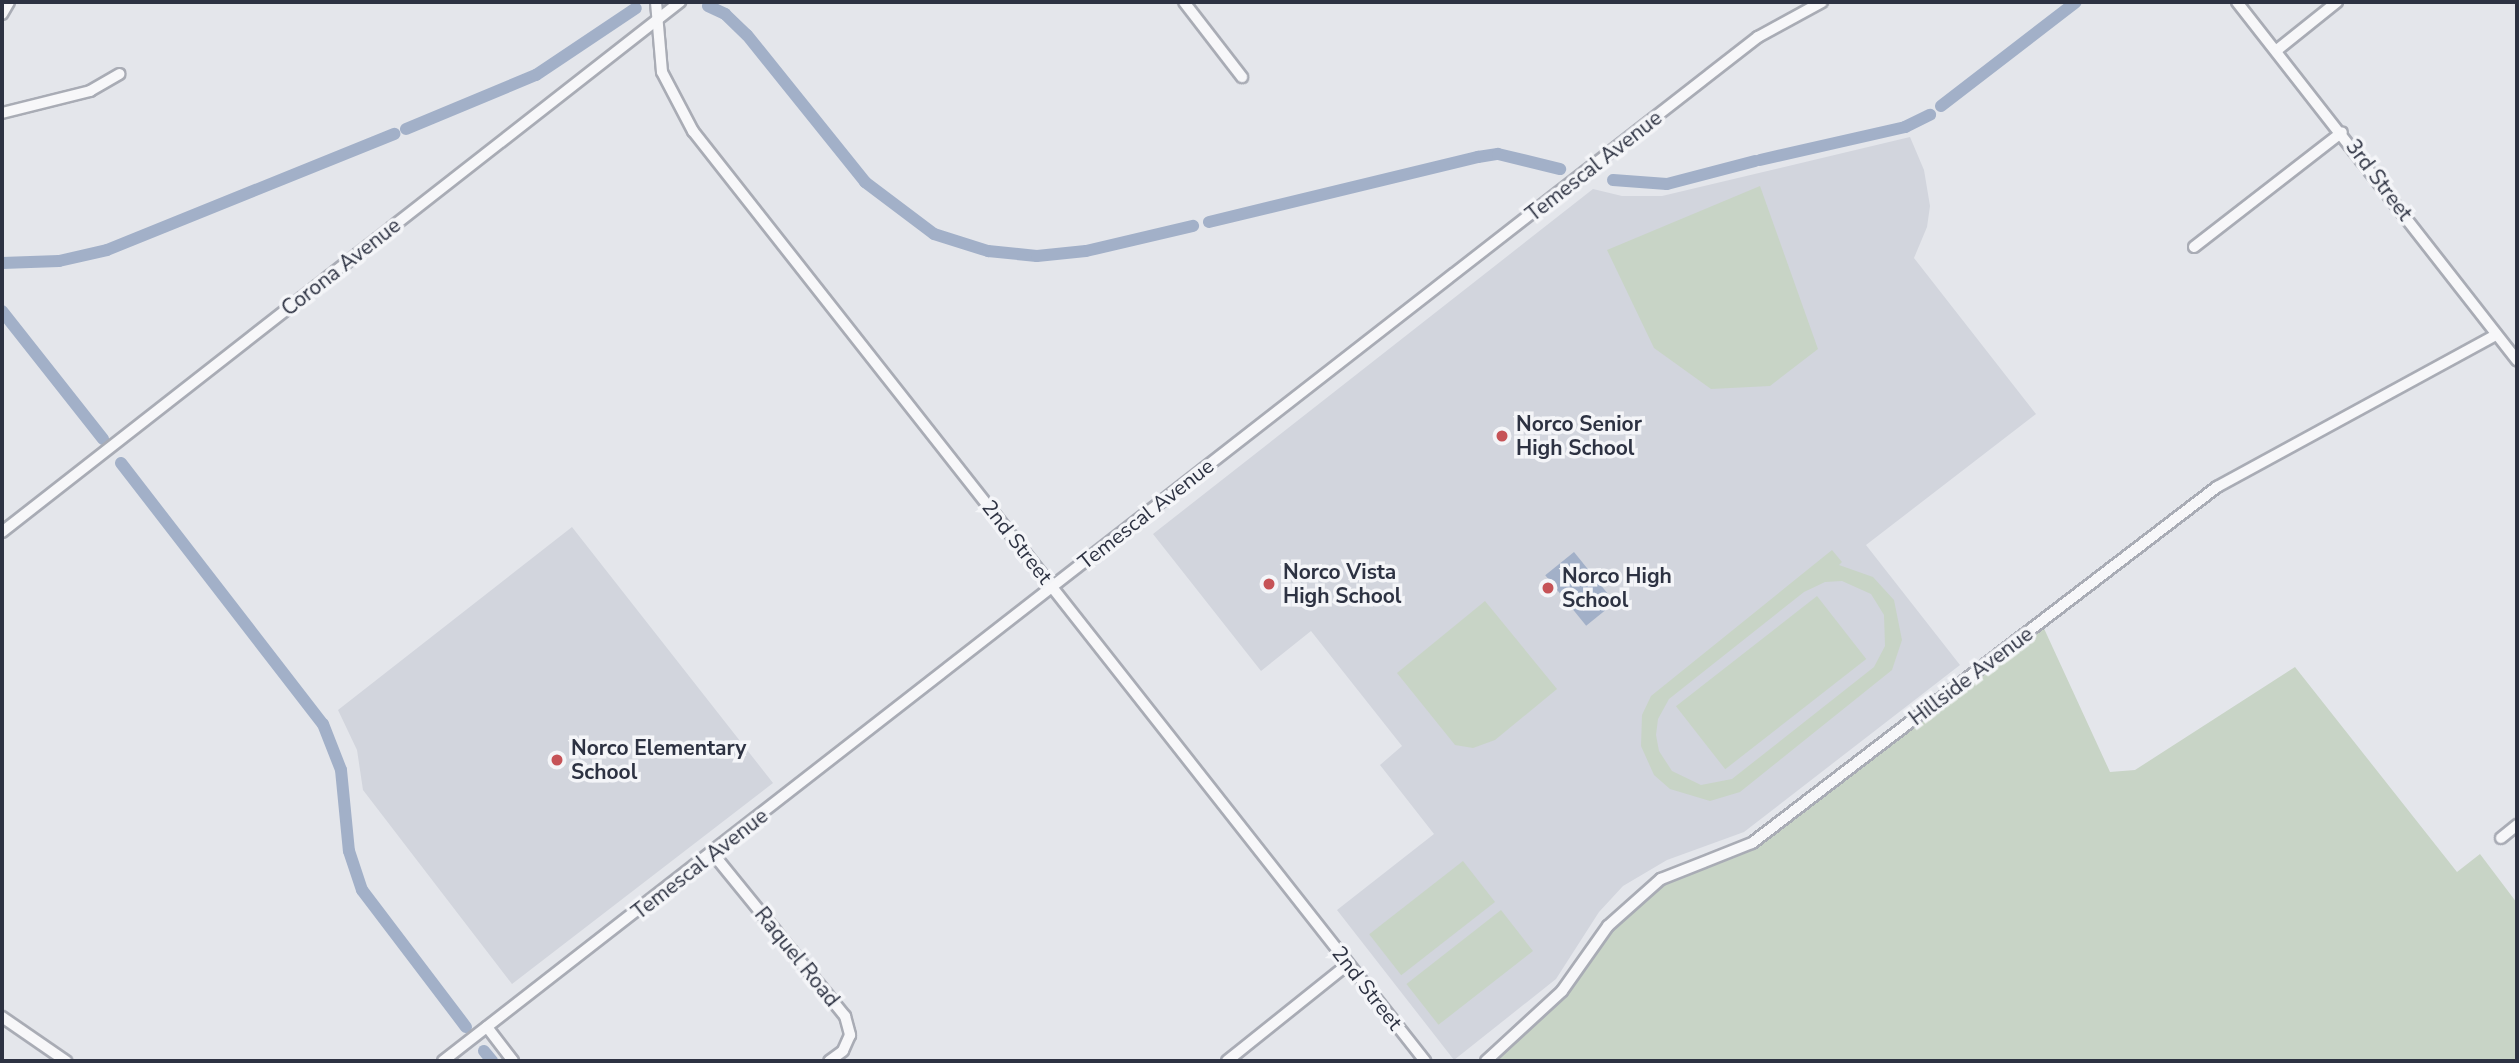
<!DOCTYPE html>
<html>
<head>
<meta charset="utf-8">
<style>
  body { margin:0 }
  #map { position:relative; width:2519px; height:1063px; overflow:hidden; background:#e4e6eb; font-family:"Nunito Sans",sans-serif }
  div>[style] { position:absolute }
  .built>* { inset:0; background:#d2d5dd }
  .green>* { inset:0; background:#c8d4c6; transform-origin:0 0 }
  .water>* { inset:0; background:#a2b0c8; transform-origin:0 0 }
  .canal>* { height:12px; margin:-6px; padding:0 6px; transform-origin:6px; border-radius:6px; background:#a2b0c8 }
  .roads { filter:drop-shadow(2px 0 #a9acb5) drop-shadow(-2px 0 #a9acb5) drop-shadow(0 2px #a9acb5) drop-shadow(0 -2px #a9acb5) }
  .minor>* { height:10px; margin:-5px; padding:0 5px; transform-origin:5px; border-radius:5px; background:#f7f7f9 }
  .dots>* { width:19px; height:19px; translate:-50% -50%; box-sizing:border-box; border:4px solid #f4f5f8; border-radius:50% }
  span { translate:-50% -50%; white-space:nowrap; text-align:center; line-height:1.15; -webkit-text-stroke:7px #f4f5f8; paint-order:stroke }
  .street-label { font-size:21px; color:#2d3242 }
  .poi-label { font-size:21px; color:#2d3242; font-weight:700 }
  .left { translate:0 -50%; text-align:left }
  .frame { position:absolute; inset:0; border:4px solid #2d3242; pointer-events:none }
</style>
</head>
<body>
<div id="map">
  <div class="built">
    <i style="clip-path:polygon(1910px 137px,1924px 170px,1930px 206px,1927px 227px,1914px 258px,2036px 414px,1866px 545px,1960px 665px,1744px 832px,1667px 860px,1623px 886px,1599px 912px,1556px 979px,1454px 1060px,1337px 910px,1434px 834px,1380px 765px,1402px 746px,1311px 631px,1261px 671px,1153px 534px,1593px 189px,1622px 196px,1662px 196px)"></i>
    <i style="clip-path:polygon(572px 527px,773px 783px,512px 984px,363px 790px,357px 750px,338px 710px)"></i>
  </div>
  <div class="green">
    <i style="clip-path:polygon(1760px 186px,1818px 349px,1770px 386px,1711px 389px,1654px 348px,1607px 250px)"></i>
    <i style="clip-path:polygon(evenodd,1832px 550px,1842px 562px,1839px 565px,1873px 577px,1894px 600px,1902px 640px,1892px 670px,1740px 792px,1710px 801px,1670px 789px,1654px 775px,1641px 746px,1642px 715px,1651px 696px,1832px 550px,1842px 581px,1871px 594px,1884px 615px,1885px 646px,1874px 667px,1732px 779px,1701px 785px,1672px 771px,1659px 751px,1656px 735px,1658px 719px,1669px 699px,1804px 592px,1825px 582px,1842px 581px)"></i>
    <i style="left:1817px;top:596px;width:80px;height:179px;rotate:52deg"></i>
    <i style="clip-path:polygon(1485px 601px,1557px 689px,1495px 740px,1473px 748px,1455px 745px,1397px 673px)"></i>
    <i style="clip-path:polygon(2041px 622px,2110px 772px,2135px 770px,2295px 667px,2457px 872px,2480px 854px,2517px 903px,2517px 1061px,1486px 1061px,1562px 991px,1608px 926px,1661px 879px,1752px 843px)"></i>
    <i style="left:1463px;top:861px;width:52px;height:119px;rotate:52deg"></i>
    <i style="left:1501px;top:910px;width:52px;height:120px;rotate:52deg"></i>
  </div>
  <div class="water">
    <i style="left:1574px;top:552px;width:65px;height:37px;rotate:51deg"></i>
  </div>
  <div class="canal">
    <i style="left:708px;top:6px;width:19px;rotate:25deg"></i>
    <i style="left:725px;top:14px;width:30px;rotate:44deg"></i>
    <i style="left:747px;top:35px;width:189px;rotate:51.2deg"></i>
    <i style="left:865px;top:182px;width:86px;rotate:37deg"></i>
    <i style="left:934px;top:234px;width:57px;rotate:17.5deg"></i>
    <i style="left:988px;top:251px;width:49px;rotate:5.8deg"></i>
    <i style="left:1037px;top:256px;width:49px;rotate:-5.8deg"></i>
    <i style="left:1086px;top:251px;width:110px;rotate:-13.2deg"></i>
    <i style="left:1941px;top:106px;width:170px;rotate:-37.6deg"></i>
    <i style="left:406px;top:129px;width:141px;rotate:-22.6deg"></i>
    <i style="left:536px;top:75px;width:120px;rotate:-33.8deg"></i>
    <i style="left:1760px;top:160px;width:149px;rotate:-12.8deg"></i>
    <i style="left:1905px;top:127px;width:28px;rotate:-26deg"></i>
    <i style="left:1613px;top:180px;width:54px;rotate:4.2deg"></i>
    <i style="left:1667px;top:184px;width:91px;rotate:-14.6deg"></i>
    <i style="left:1209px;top:222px;width:277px;rotate:-13.6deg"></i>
    <i style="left:1478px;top:157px;width:20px;rotate:-9deg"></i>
    <i style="left:1498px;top:154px;width:64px;rotate:13.6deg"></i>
    <i style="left:2px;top:263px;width:57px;rotate:-2deg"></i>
    <i style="left:59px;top:261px;width:49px;rotate:-12.9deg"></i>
    <i style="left:107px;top:250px;width:310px;rotate:-22deg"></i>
    <i style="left:2px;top:311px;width:163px;rotate:51.7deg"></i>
    <i style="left:121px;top:463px;width:330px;rotate:52.3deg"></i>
    <i style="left:323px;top:724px;width:49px;rotate:68.6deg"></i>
    <i style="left:341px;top:770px;width:81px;rotate:84.4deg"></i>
    <i style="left:349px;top:851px;width:41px;rotate:71.6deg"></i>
    <i style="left:362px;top:890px;width:172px;rotate:52.8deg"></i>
    <i style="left:484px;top:1051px;width:13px;rotate:51deg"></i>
  </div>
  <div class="roads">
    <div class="minor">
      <i style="left:656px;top:2px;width:70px;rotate:85.1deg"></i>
      <i style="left:662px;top:72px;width:67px;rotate:62.3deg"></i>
      <i style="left:693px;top:131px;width:1184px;rotate:51.79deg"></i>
      <i style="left:1184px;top:2px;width:95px;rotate:52.3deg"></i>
      <i style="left:2237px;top:2px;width:455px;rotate:52deg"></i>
      <i style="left:2px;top:14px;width:14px;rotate:-60deg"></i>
      <i style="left:2277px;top:50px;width:77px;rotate:-38.7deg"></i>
      <i style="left:2px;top:113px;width:91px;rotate:-14deg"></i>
      <i style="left:90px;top:91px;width:34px;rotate:-30deg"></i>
      <i style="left:2194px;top:247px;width:187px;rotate:-37.8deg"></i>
      <i style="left:2px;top:532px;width:861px;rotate:-38.02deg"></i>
      <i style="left:2501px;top:838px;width:21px;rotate:-39deg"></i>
      <i style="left:714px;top:855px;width:208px;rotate:50.9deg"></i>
      <i style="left:845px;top:1016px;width:20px;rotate:75deg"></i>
      <i style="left:850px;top:1035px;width:17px;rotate:114deg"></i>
      <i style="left:843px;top:1051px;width:17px;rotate:144deg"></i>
      <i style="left:2px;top:1017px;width:78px;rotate:34.5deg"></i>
      <i style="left:487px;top:1027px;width:43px;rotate:52.6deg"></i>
      <i style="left:443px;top:1061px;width:1667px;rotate:-37.91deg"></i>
      <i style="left:1758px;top:37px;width:73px;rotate:-28.7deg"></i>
      <i style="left:1227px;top:1061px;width:155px;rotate:-38.7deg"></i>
      <i style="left:1486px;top:1061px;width:103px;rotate:-42.6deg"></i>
      <i style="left:1562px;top:991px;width:80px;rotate:-54.7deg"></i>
      <i style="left:1608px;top:926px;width:71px;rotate:-41.6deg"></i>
      <i style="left:1661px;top:879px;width:98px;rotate:-21.6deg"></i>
      <i style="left:1752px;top:843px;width:586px;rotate:-37.44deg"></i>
      <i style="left:2217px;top:487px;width:318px;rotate:-28.6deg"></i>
    </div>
  </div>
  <div class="dots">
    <i style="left:1502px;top:436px;background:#c65357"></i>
    <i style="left:1269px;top:584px;background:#c65357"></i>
    <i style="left:1548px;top:588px;background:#c65357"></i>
    <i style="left:557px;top:760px;background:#c65357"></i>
  </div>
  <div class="street-label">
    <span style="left:1594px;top:166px;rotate:-38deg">Temescal Avenue</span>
    <span style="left:2379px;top:180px;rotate:53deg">3rd Street</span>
    <span style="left:341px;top:267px;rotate:-38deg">Corona Avenue</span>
    <span style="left:1146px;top:514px;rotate:-38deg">Temescal Avenue</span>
    <span style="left:1017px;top:542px;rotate:52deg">2nd Street</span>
    <span style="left:1971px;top:676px;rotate:-37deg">Hillside Avenue</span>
    <span style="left:700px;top:864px;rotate:-38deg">Temescal Avenue</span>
    <span style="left:797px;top:957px;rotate:51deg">Raquel Road</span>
    <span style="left:1367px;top:988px;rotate:52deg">2nd Street</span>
  </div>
  <div class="poi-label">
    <span class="left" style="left:1516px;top:436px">Norco Senior<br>High School</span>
    <span class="left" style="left:1283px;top:584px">Norco Vista<br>High School</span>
    <span class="left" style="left:1562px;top:588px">Norco High<br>School</span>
    <span class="left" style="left:571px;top:760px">Norco Elementary<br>School</span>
  </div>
  <div class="frame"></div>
</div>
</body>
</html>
